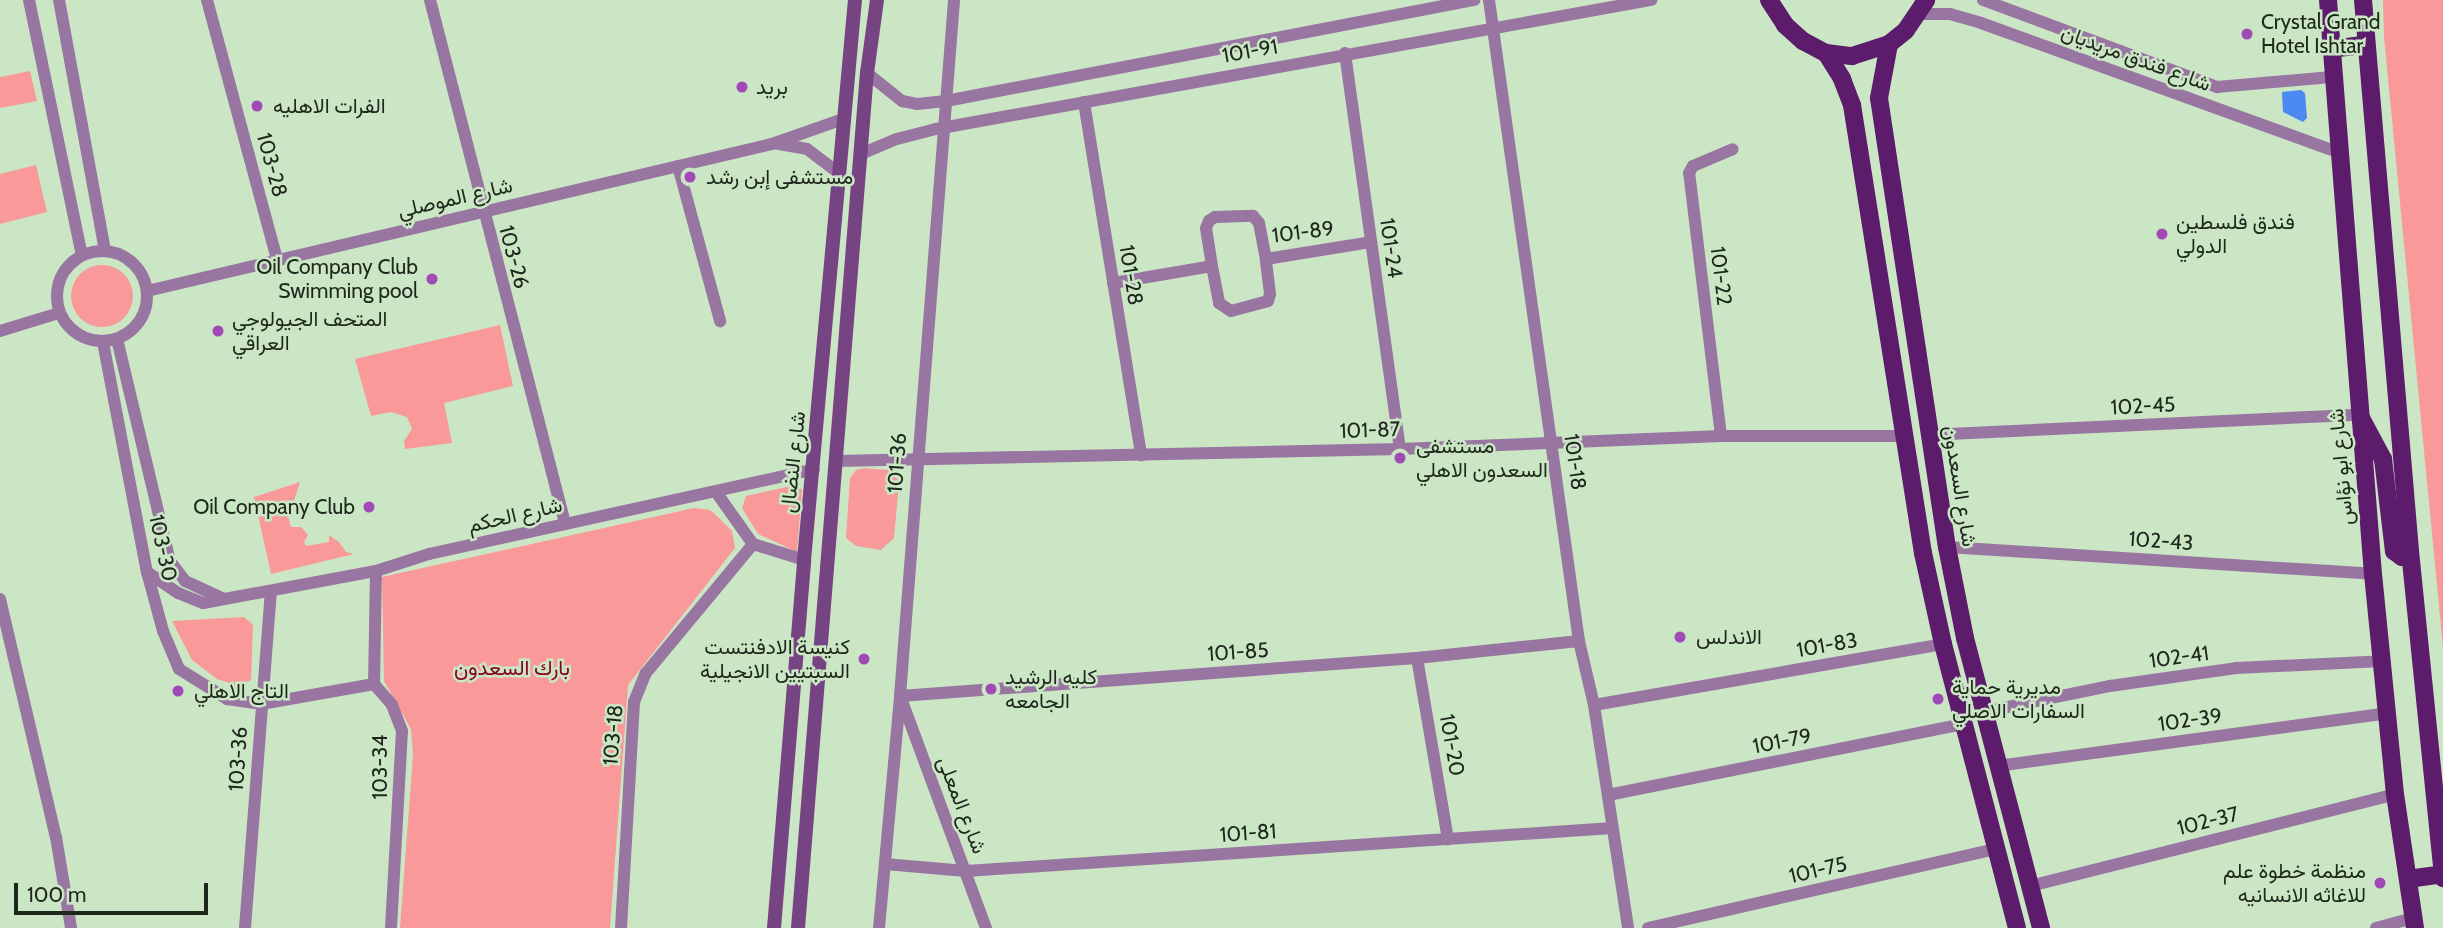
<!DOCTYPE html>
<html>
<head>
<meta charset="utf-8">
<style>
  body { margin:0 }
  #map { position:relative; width:2443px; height:928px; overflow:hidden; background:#cbe6c5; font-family:Cabin,Vazirmatn,sans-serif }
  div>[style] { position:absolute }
  .green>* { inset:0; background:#f99999 }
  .round { border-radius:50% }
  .water>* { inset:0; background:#4b8af1 }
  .minor>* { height:12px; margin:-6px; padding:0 6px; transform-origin:6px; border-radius:6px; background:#9976a1 }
  .minor>.ring { margin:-6px; padding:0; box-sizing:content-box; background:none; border:12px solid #9976a1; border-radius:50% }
  .secondary>* { height:14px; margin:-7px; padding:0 7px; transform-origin:7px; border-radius:7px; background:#764482 }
  .primary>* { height:18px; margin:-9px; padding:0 9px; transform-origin:9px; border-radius:9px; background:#5d1b6c }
  .dots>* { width:19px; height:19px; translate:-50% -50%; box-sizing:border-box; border:4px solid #cbe6c5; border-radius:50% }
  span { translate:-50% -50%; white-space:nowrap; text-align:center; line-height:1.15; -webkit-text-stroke:5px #cbe6c5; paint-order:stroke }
  .poi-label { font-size:21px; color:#1d271b }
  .left { translate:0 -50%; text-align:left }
  .right { translate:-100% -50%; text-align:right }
  .street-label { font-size:21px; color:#1d271b }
  .park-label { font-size:21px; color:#870220 }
  .scale { position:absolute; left:14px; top:883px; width:194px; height:32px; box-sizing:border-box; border:4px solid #1d271b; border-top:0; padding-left:9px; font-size:21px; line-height:24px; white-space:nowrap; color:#1d271b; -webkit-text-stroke:5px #cbe6c5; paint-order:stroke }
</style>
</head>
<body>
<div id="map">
  <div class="green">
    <i style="clip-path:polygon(2383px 0,2443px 0,2443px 647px,2384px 37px)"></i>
    <i style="clip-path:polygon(30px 71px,37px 101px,0 108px,0 77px)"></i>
    <i style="clip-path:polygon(36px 165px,47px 212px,0 224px,0 174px)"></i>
    <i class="round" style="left:71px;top:265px;width:62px;height:62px"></i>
    <i style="clip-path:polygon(500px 325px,513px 386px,444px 403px,452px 443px,405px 449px,404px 441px,412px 429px,407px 417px,391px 412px,371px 416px,355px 359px)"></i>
    <i style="clip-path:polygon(863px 468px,888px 470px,896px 476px,899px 483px,894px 538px,881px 550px,856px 546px,846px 538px,850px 478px,856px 470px)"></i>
    <i style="clip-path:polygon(300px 482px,293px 504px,286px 508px,291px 527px,301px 527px,308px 535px,304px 542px,306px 546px,329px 542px,329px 535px,339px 542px,346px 552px,354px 554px,271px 574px,254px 497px)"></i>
    <i style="clip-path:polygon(796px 485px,802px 490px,797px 552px,758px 534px,742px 508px,746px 496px)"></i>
    <i style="clip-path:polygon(694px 508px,710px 510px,719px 518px,732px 531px,735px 548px,628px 685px,610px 928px,400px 928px,413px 755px,411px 729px,384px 681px,382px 577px)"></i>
    <i style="clip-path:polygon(244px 617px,253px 625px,251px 680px,238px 686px,217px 679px,192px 660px,172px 621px)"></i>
  </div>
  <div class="water">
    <i style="clip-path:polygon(2301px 90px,2305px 93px,2307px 118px,2303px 122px,2283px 112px,2282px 92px)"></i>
  </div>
  <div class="minor">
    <i style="left:29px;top:0;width:260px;rotate:78.3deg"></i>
    <i style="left:59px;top:0;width:255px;rotate:79.6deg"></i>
    <i style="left:207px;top:0;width:269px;rotate:74.9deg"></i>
    <i style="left:430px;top:0;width:540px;rotate:75.53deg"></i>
    <i style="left:1489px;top:0;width:647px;rotate:82.01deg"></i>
    <i style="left:1579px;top:641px;width:66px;rotate:76.8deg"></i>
    <i style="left:1594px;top:705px;width:226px;rotate:81.3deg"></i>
    <i style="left:1983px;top:0;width:250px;rotate:20.4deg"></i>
    <i style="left:2217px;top:87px;width:115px;rotate:-5deg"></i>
    <i style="left:1918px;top:14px;width:32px"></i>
    <i style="left:1950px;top:14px;width:32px;rotate:16deg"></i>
    <i style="left:1981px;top:23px;width:380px;rotate:19.9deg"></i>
    <i style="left:1345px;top:53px;width:400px;rotate:82.1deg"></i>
    <i style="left:867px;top:73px;width:45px;rotate:38.7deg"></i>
    <i style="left:902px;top:101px;width:15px;rotate:11deg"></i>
    <i style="left:917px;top:104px;width:29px;rotate:-6deg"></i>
    <i style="left:946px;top:101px;width:538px;rotate:-10.83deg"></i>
    <i style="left:1084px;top:102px;width:358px;rotate:80.8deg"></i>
    <i style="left:779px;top:144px;width:28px;rotate:10deg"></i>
    <i style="left:807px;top:149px;width:41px;rotate:37.1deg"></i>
    <i style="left:861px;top:154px;width:39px;rotate:-23deg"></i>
    <i style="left:897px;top:139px;width:40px;rotate:-14.4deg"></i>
    <i style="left:936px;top:129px;width:727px;rotate:-10.23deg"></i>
    <i style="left:678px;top:166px;width:161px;rotate:74.8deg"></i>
    <i class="ring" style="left:57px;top:251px;width:78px;height:78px"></i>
    <i style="left:1212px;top:266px;width:38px;rotate:79deg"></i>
    <i style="left:1219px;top:303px;width:14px;rotate:34deg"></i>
    <i style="left:1231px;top:311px;width:38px;rotate:-15deg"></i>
    <i style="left:1268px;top:301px;width:7px;rotate:-74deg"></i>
    <i style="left:1270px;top:294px;width:35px;rotate:-97deg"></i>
    <i style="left:1113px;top:283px;width:100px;rotate:-9.7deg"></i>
    <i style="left:1212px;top:266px;width:38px;rotate:-99deg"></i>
    <i style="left:1206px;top:228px;width:8px;rotate:-67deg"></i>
    <i style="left:1209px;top:221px;width:7px;rotate:-34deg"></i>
    <i style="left:1215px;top:217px;width:38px;rotate:-2deg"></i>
    <i style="left:1253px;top:216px;width:9px;rotate:49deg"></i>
    <i style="left:1259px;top:223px;width:37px;rotate:79deg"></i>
    <i style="left:1266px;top:259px;width:106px;rotate:-9.2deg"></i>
    <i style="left:147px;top:291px;width:642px;rotate:-13.24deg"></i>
    <i style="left:772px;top:144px;width:75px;rotate:-19.4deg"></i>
    <i style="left:0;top:331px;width:62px;rotate:-17deg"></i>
    <i style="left:117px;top:339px;width:228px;rotate:76.6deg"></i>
    <i style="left:170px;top:561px;width:25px;rotate:53deg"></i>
    <i style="left:185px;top:581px;width:43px;rotate:24.8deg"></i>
    <i style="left:103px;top:342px;width:234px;rotate:79.2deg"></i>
    <i style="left:147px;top:572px;width:61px;rotate:74.8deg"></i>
    <i style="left:163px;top:631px;width:41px;rotate:67.2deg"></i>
    <i style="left:179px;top:669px;width:57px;rotate:32deg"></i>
    <i style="left:227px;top:699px;width:34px;rotate:8deg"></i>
    <i style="left:261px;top:704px;width:115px;rotate:-10deg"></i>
    <i style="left:1928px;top:435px;width:431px;rotate:-2.7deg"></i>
    <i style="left:1721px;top:436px;width:265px;rotate:-96.9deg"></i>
    <i style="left:1689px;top:173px;width:8px;rotate:-60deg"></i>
    <i style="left:1693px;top:166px;width:43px;rotate:-23deg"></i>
    <i style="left:836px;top:461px;width:564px;rotate:-1.22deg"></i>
    <i style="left:1400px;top:449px;width:321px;rotate:-2.3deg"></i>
    <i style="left:1721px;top:436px;width:183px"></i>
    <i style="left:716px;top:492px;width:64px;rotate:54.6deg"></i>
    <i style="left:753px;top:544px;width:53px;rotate:17.4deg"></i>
    <i style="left:1947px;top:547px;width:427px;rotate:3.6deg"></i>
    <i style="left:376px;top:571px;width:113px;rotate:91deg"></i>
    <i style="left:374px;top:684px;width:28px;rotate:49deg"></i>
    <i style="left:392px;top:705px;width:28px;rotate:69deg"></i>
    <i style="left:402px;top:731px;width:197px;rotate:93.2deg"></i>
    <i style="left:147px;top:572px;width:37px;rotate:34deg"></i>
    <i style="left:178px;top:593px;width:27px;rotate:22deg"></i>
    <i style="left:203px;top:603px;width:176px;rotate:-10.5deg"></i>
    <i style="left:376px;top:571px;width:56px;rotate:-17.8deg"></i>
    <i style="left:429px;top:554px;width:394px;rotate:-12.4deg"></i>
    <i style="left:0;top:599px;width:244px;rotate:76.8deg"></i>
    <i style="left:56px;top:837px;width:92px;rotate:80.6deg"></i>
    <i style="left:1417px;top:658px;width:184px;rotate:80.3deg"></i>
    <i style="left:1594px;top:705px;width:354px;rotate:-9.9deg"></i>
    <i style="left:1983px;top:712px;width:130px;rotate:-11.6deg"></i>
    <i style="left:2110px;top:686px;width:127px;rotate:-8.1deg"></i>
    <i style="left:2236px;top:668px;width:146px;rotate:-2.7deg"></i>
    <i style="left:1997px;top:766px;width:394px;rotate:-7.7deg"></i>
    <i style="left:1608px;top:795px;width:363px;rotate:-11.3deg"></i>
    <i style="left:885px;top:864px;width:81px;rotate:4.9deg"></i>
    <i style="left:966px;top:871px;width:648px;rotate:-3.8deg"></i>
    <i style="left:2030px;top:886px;width:376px;rotate:-14.1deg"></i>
    <i style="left:245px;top:928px;width:337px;rotate:-85.6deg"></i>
    <i style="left:621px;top:928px;width:226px;rotate:-86.7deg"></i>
    <i style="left:634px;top:702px;width:31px;rotate:-68deg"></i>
    <i style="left:646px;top:673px;width:168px;rotate:-50.3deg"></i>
    <i style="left:879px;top:928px;width:233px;rotate:-84.8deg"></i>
    <i style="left:900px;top:696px;width:698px;rotate:-85.56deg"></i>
    <i style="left:986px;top:928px;width:247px;rotate:-110.3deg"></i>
    <i style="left:900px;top:696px;width:518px;rotate:-4.2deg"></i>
    <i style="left:1417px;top:658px;width:163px;rotate:-6deg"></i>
    <i style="left:1648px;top:928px;width:357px;rotate:-12.8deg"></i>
    <i style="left:2376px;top:928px;width:38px;rotate:-15deg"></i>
  </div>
  <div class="secondary">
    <i style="left:774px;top:928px;width:369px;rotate:-85.3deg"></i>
    <i style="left:804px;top:560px;width:562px;rotate:-84.8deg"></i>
    <i style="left:798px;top:928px;width:858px;rotate:-85.39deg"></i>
    <i style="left:867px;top:73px;width:74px;rotate:-82.2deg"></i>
  </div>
  <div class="primary">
    <i style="left:1769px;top:0;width:30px;rotate:57deg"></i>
    <i style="left:1785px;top:25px;width:24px;rotate:42deg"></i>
    <i style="left:1803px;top:41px;width:26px;rotate:28deg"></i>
    <i style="left:1826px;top:53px;width:26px;rotate:7deg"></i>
    <i style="left:1852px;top:56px;width:39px;rotate:-18deg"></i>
    <i style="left:1889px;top:44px;width:22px;rotate:-39deg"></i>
    <i style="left:1906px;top:30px;width:36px;rotate:-56deg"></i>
    <i style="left:2328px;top:0;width:576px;rotate:85.52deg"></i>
    <i style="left:2373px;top:574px;width:221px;rotate:84.3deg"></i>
    <i style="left:2395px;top:794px;width:135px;rotate:81.5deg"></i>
    <i style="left:2363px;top:0;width:553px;rotate:85.12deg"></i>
    <i style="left:2410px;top:551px;width:329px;rotate:84.2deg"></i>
    <i style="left:1889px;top:44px;width:55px;rotate:100.5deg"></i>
    <i style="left:1879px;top:98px;width:454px;rotate:81.4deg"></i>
    <i style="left:1947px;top:547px;width:93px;rotate:78.8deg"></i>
    <i style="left:1965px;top:638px;width:300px;rotate:75.3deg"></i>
    <i style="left:2330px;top:49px;width:35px;rotate:-7deg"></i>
    <i style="left:1826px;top:53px;width:31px;rotate:58deg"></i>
    <i style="left:1842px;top:79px;width:28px;rotate:69deg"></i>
    <i style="left:1852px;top:105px;width:454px;rotate:81deg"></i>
    <i style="left:1923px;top:553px;width:93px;rotate:77.6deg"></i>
    <i style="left:1943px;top:644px;width:293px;rotate:75.4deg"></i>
    <i style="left:2361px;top:418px;width:47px;rotate:61.8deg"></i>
    <i style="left:2383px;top:459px;width:93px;rotate:83.2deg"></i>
    <i style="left:2394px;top:551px;width:10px;rotate:37deg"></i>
    <i style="left:2402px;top:557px;width:10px;rotate:-37deg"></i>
    <i style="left:2408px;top:879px;width:35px;rotate:-8deg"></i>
  </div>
  <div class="dots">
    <i style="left:2247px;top:34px;background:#a149b6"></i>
    <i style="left:742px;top:87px;background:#a149b6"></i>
    <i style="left:257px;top:106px;background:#a149b6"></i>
    <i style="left:690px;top:177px;background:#a149b6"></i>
    <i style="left:2162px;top:234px;background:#a149b6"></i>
    <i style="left:432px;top:279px;background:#a149b6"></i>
    <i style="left:218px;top:331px;background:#a149b6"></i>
    <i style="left:1400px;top:458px;background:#a149b6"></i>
    <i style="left:369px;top:507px;background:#a149b6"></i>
    <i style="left:1680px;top:637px;background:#a149b6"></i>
    <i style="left:864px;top:659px;background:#a149b6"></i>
    <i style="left:991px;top:689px;background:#a149b6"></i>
    <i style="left:178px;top:691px;background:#a149b6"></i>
    <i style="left:1938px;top:699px;background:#a149b6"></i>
    <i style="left:2380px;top:883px;background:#a149b6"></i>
  </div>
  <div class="poi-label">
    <span class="left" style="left:2261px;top:34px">Crystal Grand<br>Hotel Ishtar</span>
    <span class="left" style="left:756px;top:87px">بريد</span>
    <span class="left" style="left:273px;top:106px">الفرات الاهليه</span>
    <span class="left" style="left:706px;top:177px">مستشفى إبن رشد</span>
    <span class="left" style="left:2176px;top:234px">فندق فلسطين<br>الدولي</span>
    <span class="right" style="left:418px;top:279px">Oil Company Club<br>Swimming pool</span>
    <span class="left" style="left:232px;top:331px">المتحف الجيولوجي<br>العراقي</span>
    <span class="left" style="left:1416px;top:458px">مستشفى<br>السعدون الاهلي</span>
    <span class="right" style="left:355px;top:507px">Oil Company Club</span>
    <span class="left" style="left:1696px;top:637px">الاندلس</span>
    <span class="right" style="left:850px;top:659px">كنيسة الادفنتست<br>السبتيين الانجيلية</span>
    <span class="left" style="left:1005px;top:689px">كليه الرشيد<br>الجامعه</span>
    <span class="left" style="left:1952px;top:699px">مديرية حماية<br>السفارات الاصلي</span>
    <span class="left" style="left:194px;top:691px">التاج الاهلي</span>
    <span class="right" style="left:2366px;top:883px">منظمة خطوة علم<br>للاغاثه الانسانيه</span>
  </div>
  <div class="street-label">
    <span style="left:1250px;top:51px;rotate:-10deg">101-91</span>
    <span style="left:2136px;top:58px;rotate:20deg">شارع فندق مريديان</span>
    <span style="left:272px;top:165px;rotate:75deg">103-28</span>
    <span style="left:455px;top:198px;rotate:-13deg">شارع الموصلي</span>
    <span style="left:1303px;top:232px;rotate:-7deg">101-89</span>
    <span style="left:1391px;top:248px;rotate:82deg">101-24</span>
    <span style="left:514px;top:257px;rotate:75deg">103-26</span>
    <span style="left:1131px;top:275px;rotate:81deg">101-28</span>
    <span style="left:1721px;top:276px;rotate:83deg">101-22</span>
    <span style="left:2143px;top:406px;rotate:-3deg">102-45</span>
    <span style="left:1370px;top:430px;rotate:-2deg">101-87</span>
    <span style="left:793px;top:462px;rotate:-84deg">شارع النضال</span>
    <span style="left:1575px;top:462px;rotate:82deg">101-18</span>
    <span style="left:897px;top:463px;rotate:-86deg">101-36</span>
    <span style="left:2341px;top:467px;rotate:-95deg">شارع ابو نؤاس</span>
    <span style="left:1960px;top:486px;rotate:81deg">شارع السعدون</span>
    <span style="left:515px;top:515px;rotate:-13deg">شارع الحكم</span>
    <span style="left:2161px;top:541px;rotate:4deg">102-43</span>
    <span style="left:163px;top:548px;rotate:78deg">103-30</span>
    <span style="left:1827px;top:645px;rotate:-10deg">101-83</span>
    <span style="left:1238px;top:652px;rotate:-4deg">101-85</span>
    <span style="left:2179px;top:657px;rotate:-8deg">102-41</span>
    <span style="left:2190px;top:720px;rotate:-8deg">102-39</span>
    <span style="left:613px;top:735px;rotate:-85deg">103-18</span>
    <span style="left:1782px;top:741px;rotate:-11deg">101-79</span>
    <span style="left:1452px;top:745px;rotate:80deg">101-20</span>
    <span style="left:238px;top:759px;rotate:-86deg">103-36</span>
    <span style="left:380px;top:767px;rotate:-90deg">103-34</span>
    <span style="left:962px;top:805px;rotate:69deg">شارع المعلى</span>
    <span style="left:2208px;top:821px;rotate:-14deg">102-37</span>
    <span style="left:1248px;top:833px;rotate:-4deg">101-81</span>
    <span style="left:1818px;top:870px;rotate:-13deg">101-75</span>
  </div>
  <div class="park-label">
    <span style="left:512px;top:668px">بارك السعدون</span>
  </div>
  <div class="scale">100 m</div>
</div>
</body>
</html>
